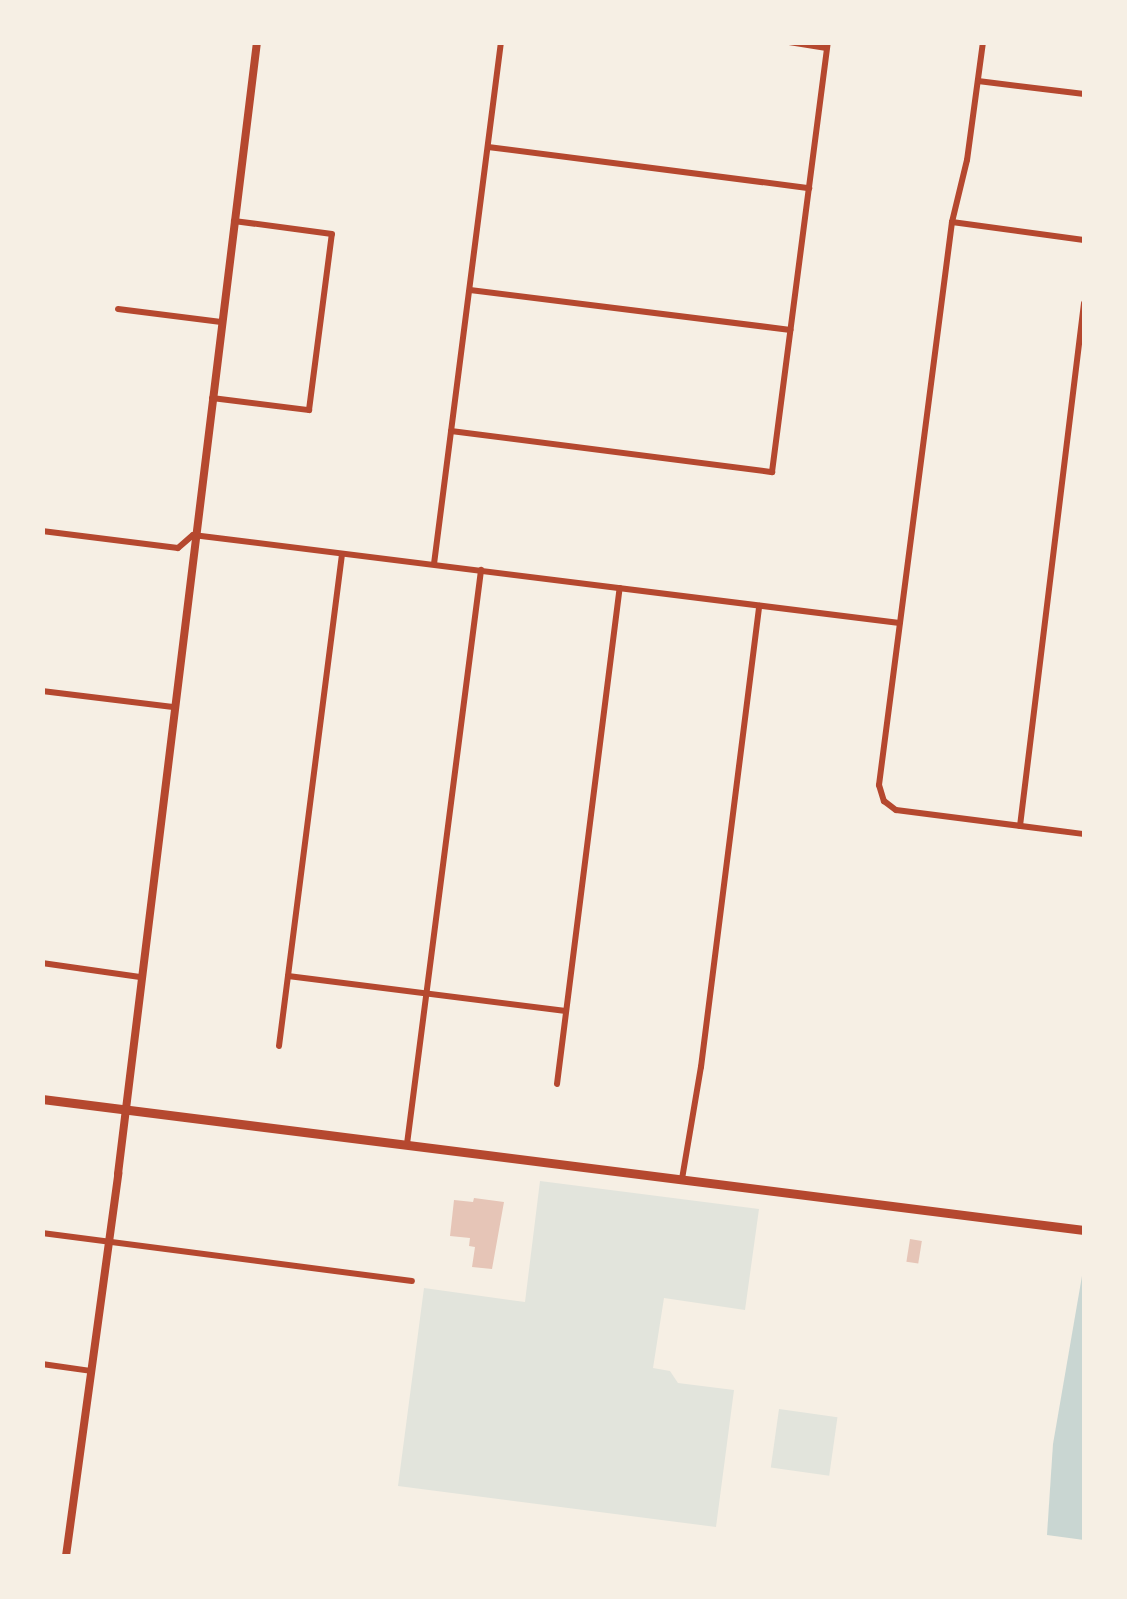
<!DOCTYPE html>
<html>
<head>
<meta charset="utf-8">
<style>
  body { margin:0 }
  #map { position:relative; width:1127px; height:1599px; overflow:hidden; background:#f6efe4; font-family:Quicksand,sans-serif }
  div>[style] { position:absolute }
  .green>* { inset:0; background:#e2e4dc; transform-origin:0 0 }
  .water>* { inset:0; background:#c9d6d2 }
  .building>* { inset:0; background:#e6c5b7; transform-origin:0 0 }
  .minor>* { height:6px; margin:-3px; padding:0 3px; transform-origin:3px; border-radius:3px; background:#b5482f }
  .tertiary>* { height:8px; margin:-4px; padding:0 4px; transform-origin:4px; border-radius:4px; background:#b5482f }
  .secondary>* { height:9px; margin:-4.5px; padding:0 4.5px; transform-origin:4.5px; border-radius:4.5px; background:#b5482f }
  span { translate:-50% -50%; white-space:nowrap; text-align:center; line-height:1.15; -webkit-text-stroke:10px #f6efe4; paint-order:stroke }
  .frame { position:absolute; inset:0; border:45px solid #f6efe4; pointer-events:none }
</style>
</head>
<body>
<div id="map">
  <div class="green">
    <i style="clip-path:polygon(540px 1181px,759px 1209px,745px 1310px,664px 1298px,653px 1368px,670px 1371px,678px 1383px,734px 1390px,716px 1527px,398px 1486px,424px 1288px,525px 1302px)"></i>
    <i style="left:779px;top:1409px;width:59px;height:59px;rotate:8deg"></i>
  </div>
  <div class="water">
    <i style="clip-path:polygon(1082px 1276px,1084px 1276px,1084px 1540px,1047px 1535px,1053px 1444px)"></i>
  </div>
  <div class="building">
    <i style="clip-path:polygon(474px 1198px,504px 1202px,492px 1269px,472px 1267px,475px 1247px,469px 1246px,470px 1238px,450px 1236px,454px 1200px,473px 1202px)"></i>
    <i style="left:910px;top:1239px;width:12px;height:23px;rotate:9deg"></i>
  </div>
  <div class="minor">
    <i style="left:789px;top:42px;width:38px;rotate:9deg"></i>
    <i style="left:983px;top:42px;width:119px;rotate:97.7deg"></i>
    <i style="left:967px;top:160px;width:64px;rotate:103.6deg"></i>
    <i style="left:952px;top:222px;width:568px;rotate:97.39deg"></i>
    <i style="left:879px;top:785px;width:17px;rotate:73deg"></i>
    <i style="left:884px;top:801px;width:15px;rotate:37deg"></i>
    <i style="left:896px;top:810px;width:190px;rotate:7.3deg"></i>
    <i style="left:978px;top:81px;width:107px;rotate:7deg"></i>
    <i style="left:488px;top:147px;width:324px;rotate:7.3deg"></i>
    <i style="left:952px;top:222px;width:133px;rotate:7.8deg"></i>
    <i style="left:470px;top:290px;width:323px;rotate:7.1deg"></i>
    <i style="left:118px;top:309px;width:104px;rotate:7.2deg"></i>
    <i style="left:212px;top:398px;width:98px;rotate:7.1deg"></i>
    <i style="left:309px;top:410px;width:177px;rotate:-82.6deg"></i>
    <i style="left:332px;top:234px;width:99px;rotate:-172.4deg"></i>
    <i style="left:451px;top:431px;width:324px;rotate:7.3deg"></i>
    <i style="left:772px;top:472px;width:434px;rotate:-82.6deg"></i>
    <i style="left:42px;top:531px;width:137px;rotate:7.1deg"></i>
    <i style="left:178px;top:548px;width:20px;rotate:-41deg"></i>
    <i style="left:193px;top:535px;width:712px;rotate:7.1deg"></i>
    <i style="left:434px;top:564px;width:526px;rotate:-82.69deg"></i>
    <i style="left:42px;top:691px;width:132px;rotate:7deg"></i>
    <i style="left:1020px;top:826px;width:527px;rotate:-83.02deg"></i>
    <i style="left:42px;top:963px;width:99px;rotate:8.1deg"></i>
    <i style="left:288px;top:976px;width:280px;rotate:7.2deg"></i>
    <i style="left:279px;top:1046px;width:496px;rotate:-82.7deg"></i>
    <i style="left:557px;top:1084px;width:500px;rotate:-82.8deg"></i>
    <i style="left:407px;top:1144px;width:579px;rotate:-82.65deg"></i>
    <i style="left:682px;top:1179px;width:114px;rotate:-80.4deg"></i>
    <i style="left:701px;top:1067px;width:465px;rotate:-82.8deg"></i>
    <i style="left:42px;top:1233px;width:373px;rotate:7.4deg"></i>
    <i style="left:42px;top:1364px;width:49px;rotate:8.1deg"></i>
  </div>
  <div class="tertiary">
    <i style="left:66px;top:1556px;width:386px;rotate:-82.2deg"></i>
    <i style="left:118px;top:1174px;width:1141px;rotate:-83deg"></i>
  </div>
  <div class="secondary">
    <i style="left:42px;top:1099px;width:1050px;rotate:7.17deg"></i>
  </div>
  <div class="frame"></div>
</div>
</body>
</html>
